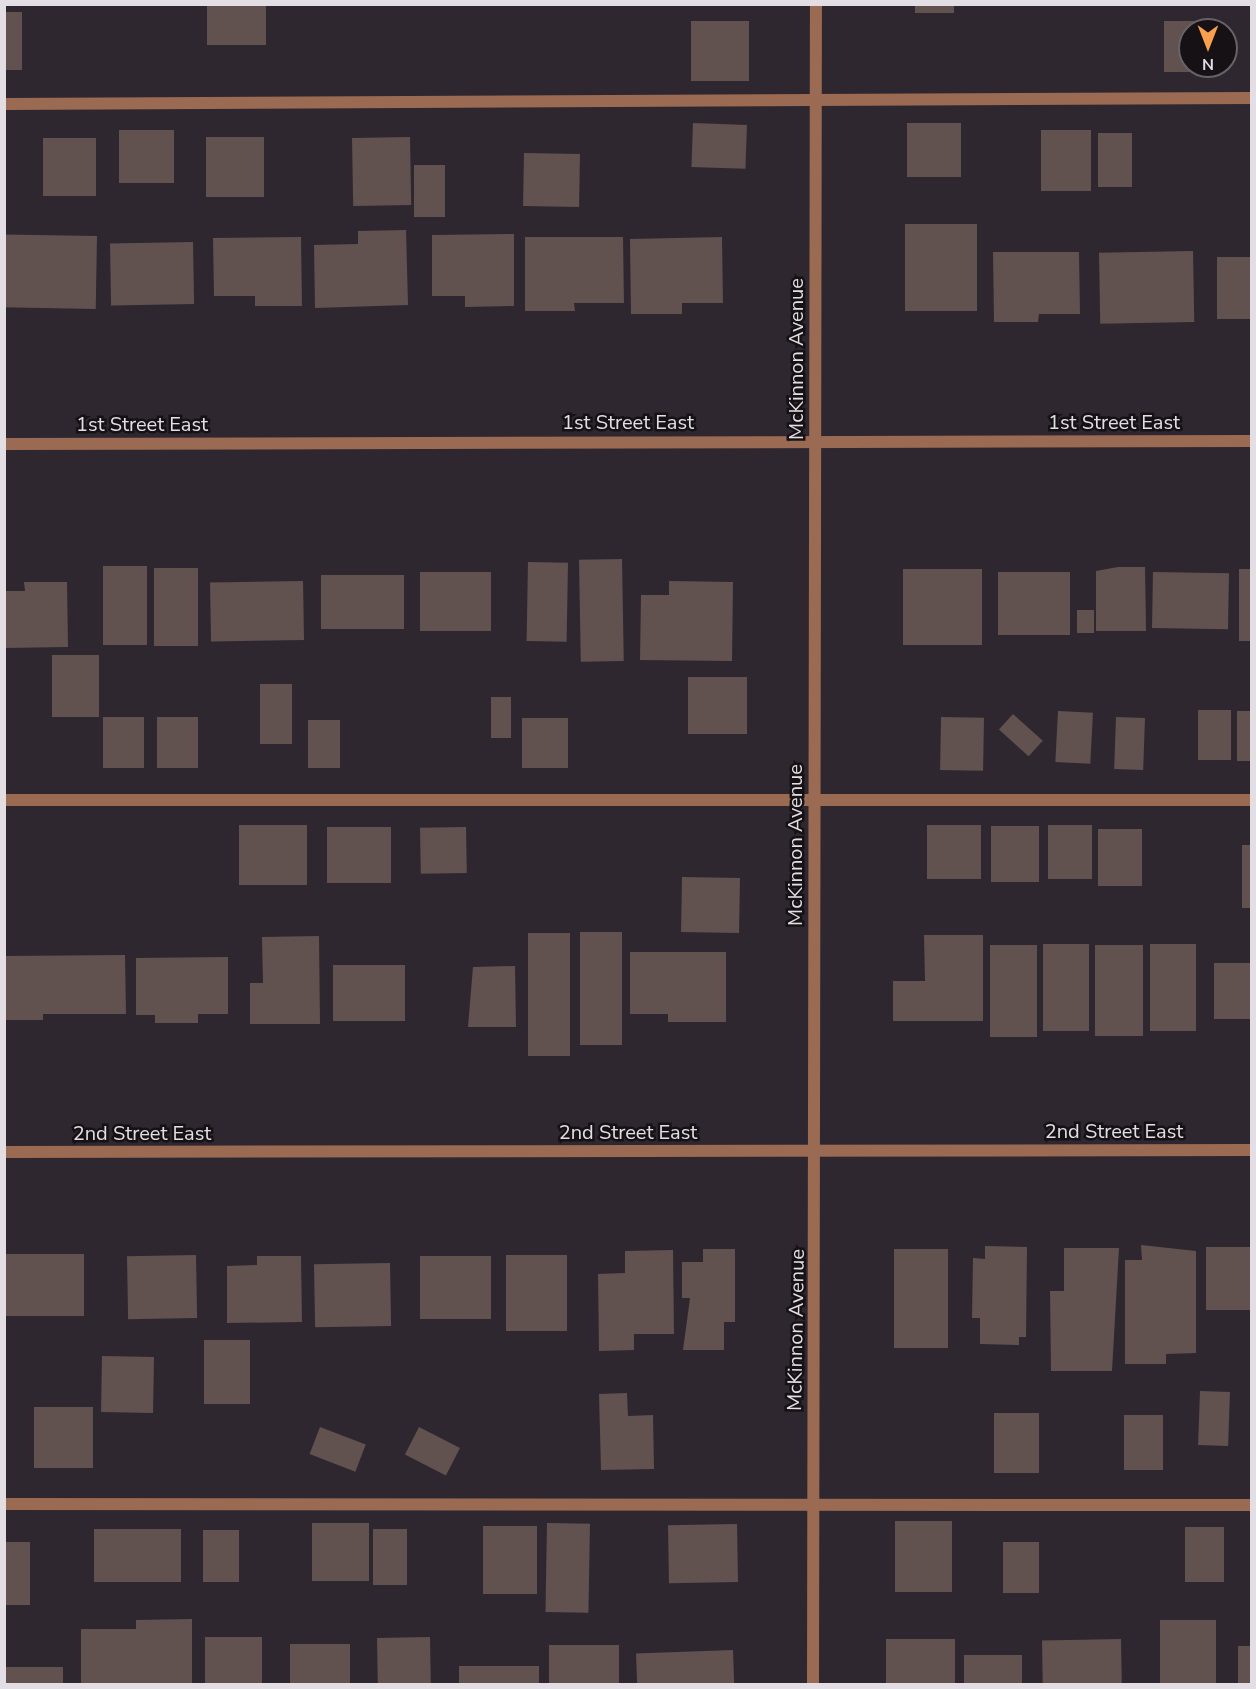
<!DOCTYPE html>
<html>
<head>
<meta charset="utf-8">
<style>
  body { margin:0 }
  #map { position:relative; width:1256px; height:1689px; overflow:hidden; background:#2f2730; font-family:"Nunito Sans",sans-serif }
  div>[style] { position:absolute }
  .building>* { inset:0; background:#615250; transform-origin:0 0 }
  .lane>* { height:12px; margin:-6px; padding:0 6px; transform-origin:6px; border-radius:6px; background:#9b6a53 }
  .street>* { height:12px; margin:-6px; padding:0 6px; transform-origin:6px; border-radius:6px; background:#9b6a53 }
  span { translate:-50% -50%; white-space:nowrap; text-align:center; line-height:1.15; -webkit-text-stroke:5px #151115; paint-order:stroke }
  .street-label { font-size:20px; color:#e3dee3 }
  .frame { position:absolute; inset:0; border:6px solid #e3dee3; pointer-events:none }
  .north { position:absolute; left:1178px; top:18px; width:60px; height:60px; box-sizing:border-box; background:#151115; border:2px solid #676367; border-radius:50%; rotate:180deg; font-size:16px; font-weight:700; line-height:24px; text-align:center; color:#e3dee3 }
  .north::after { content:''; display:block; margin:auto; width:21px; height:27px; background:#f99f4d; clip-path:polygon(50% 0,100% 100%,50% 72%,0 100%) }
</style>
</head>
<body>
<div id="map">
  <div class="building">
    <i style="left:207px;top:4px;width:59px;height:41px"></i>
    <i style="left:915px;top:4px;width:39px;height:9px"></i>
    <i style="left:4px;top:12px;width:18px;height:58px"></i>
    <i style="left:691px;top:21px;width:58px;height:60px"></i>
    <i style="clip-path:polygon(1164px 21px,1196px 21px,1196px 30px,1190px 30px,1190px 66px,1196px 66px,1196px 72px,1164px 72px)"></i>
    <i style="left:693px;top:123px;width:54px;height:44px;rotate:2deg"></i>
    <i style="left:907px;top:123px;width:54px;height:54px"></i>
    <i style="left:119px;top:130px;width:55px;height:53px"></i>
    <i style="left:1041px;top:130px;width:50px;height:61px"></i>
    <i style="left:1098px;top:133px;width:34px;height:54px"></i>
    <i style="left:264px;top:137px;width:60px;height:58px;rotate:90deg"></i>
    <i style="left:410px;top:137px;width:68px;height:58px;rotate:89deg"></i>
    <i style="left:43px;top:138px;width:53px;height:58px"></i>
    <i style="left:524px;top:153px;width:56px;height:53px;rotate:1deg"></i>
    <i style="left:445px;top:165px;width:52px;height:31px;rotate:90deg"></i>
    <i style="left:905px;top:224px;width:72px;height:87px"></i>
    <i style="clip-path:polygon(406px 230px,408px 305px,315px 308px,314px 245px,358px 244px,358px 231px)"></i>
    <i style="clip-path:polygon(514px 234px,514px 306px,465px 307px,465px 296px,432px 296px,432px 235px)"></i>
    <i style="left:97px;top:236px;width:73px;height:93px;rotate:91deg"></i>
    <i style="clip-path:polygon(301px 237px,302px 306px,255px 306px,255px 296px,214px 296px,213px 238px)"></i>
    <i style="clip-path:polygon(525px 237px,623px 237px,624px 303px,574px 303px,575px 311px,525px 311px)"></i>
    <i style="clip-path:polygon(722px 237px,723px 303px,682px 303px,682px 314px,631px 314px,630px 239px)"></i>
    <i style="left:193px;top:242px;width:62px;height:83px;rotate:89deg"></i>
    <i style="left:1193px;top:251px;width:71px;height:94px;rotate:89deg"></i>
    <i style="clip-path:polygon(993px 252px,1079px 252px,1080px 314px,1039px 314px,1038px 322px,994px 322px)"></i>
    <i style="left:1252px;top:257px;width:62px;height:35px;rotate:90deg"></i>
    <i style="left:622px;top:559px;width:102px;height:43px;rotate:89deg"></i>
    <i style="left:528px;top:562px;width:40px;height:79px;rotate:1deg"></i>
    <i style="left:147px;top:566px;width:79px;height:44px;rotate:90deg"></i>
    <i style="clip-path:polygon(1118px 567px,1145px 567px,1146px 631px,1096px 631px,1096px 571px)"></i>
    <i style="left:154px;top:568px;width:44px;height:78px"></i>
    <i style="left:903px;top:569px;width:79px;height:76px"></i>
    <i style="left:1239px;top:569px;width:13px;height:72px"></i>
    <i style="left:420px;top:572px;width:71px;height:59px"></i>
    <i style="left:1070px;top:572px;width:63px;height:72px;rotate:90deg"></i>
    <i style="left:1153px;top:572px;width:76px;height:56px;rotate:1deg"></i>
    <i style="left:321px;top:575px;width:83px;height:54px"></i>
    <i style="left:303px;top:581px;width:59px;height:93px;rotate:89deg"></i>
    <i style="clip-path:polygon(669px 581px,733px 582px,732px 661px,640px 660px,641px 595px,669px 595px)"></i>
    <i style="clip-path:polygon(24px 582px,67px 582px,68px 647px,4px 648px,4px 591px,25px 591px)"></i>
    <i style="left:1077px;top:610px;width:17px;height:23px"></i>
    <i style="left:99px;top:655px;width:62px;height:47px;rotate:90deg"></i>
    <i style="left:688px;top:677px;width:59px;height:57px"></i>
    <i style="left:260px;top:684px;width:32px;height:60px"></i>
    <i style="left:491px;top:697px;width:20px;height:41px"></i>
    <i style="left:1198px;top:710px;width:33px;height:50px"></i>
    <i style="left:1058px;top:711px;width:35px;height:51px;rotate:3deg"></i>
    <i style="left:1237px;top:711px;width:15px;height:50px"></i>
    <i style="left:1013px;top:714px;width:40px;height:21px;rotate:42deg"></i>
    <i style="left:103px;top:717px;width:41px;height:51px"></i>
    <i style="left:198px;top:717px;width:51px;height:41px;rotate:90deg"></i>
    <i style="left:941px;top:717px;width:43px;height:53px;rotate:1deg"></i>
    <i style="left:1116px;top:717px;width:29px;height:52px;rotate:2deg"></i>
    <i style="left:522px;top:718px;width:46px;height:50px"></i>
    <i style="left:308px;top:720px;width:32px;height:48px"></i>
    <i style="left:239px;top:825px;width:68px;height:60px"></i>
    <i style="left:927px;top:825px;width:54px;height:54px"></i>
    <i style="left:1092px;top:825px;width:54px;height:44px;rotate:90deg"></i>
    <i style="left:991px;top:826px;width:48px;height:56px"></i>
    <i style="left:327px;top:827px;width:64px;height:56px"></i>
    <i style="left:466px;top:827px;width:46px;height:46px;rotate:89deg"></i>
    <i style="left:1098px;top:829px;width:44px;height:57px"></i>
    <i style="left:1242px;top:845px;width:10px;height:63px"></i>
    <i style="left:682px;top:877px;width:58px;height:55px;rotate:1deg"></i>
    <i style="left:580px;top:932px;width:42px;height:113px"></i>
    <i style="left:528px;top:933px;width:42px;height:123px"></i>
    <i style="clip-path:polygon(924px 935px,983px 935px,983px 1021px,893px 1021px,893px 981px,925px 981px)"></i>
    <i style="clip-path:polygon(319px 936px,320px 1024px,250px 1024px,250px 983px,263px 983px,262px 937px)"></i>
    <i style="left:1043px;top:944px;width:46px;height:87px"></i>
    <i style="left:1150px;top:944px;width:46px;height:87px"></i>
    <i style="left:990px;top:945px;width:47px;height:92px"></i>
    <i style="left:1095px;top:945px;width:48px;height:91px"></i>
    <i style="clip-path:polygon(630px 952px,726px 952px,726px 1022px,668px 1022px,668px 1014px,630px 1014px)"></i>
    <i style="clip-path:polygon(125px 955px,126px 1014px,43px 1014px,43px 1020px,4px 1020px,4px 956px)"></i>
    <i style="clip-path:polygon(228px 957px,228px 1014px,198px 1014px,198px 1023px,155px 1023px,155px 1015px,136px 1015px,136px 958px)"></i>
    <i style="left:1214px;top:963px;width:38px;height:56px"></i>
    <i style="left:333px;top:965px;width:72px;height:56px"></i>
    <i style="clip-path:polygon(515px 966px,516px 1027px,468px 1027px,473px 967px)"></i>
    <i style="clip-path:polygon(1141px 1245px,1196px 1251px,1196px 1353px,1166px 1354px,1166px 1364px,1125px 1364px,1125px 1260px,1142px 1260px)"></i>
    <i style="clip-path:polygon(985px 1246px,1027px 1247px,1026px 1337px,1019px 1337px,1019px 1345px,980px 1344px,980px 1318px,972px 1318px,973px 1258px,985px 1259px)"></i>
    <i style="left:1252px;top:1247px;width:63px;height:46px;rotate:90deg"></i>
    <i style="clip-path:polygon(1064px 1248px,1119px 1248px,1112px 1371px,1051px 1371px,1050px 1291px,1064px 1291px)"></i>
    <i style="clip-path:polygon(703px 1249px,735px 1249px,735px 1322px,724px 1322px,724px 1350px,683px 1350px,690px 1298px,682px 1298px,682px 1262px,703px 1262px)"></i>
    <i style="left:894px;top:1249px;width:54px;height:99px"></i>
    <i style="clip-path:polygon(673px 1250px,674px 1334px,634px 1334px,634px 1350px,599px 1351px,598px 1274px,625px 1273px,625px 1251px)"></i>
    <i style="left:84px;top:1254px;width:62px;height:80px;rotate:90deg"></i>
    <i style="left:196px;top:1255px;width:63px;height:69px;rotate:89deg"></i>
    <i style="left:506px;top:1255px;width:61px;height:76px"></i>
    <i style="clip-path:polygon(257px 1256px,301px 1256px,302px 1322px,227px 1323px,227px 1266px,257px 1265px)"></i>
    <i style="left:420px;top:1256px;width:71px;height:63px"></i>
    <i style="left:390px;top:1263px;width:63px;height:76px;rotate:89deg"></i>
    <i style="left:204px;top:1340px;width:46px;height:64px"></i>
    <i style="left:102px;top:1356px;width:52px;height:56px;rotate:1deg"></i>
    <i style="left:1200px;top:1391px;width:30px;height:54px;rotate:2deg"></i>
    <i style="clip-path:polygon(627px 1393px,628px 1416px,653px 1415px,654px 1469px,601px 1470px,599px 1394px)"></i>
    <i style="left:34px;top:1407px;width:59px;height:61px"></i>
    <i style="left:994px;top:1413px;width:45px;height:60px"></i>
    <i style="left:1163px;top:1415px;width:55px;height:39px;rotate:90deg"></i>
    <i style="left:320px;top:1427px;width:49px;height:29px;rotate:21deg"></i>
    <i style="left:419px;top:1427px;width:46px;height:31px;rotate:27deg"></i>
    <i style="left:952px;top:1521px;width:71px;height:57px;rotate:90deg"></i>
    <i style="left:369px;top:1523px;width:58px;height:57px;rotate:90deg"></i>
    <i style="left:547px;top:1523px;width:43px;height:89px;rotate:1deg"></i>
    <i style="left:737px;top:1524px;width:58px;height:69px;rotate:89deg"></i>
    <i style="left:483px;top:1526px;width:54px;height:68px"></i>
    <i style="left:1185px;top:1527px;width:39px;height:55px"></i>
    <i style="left:94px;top:1529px;width:87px;height:53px"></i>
    <i style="left:373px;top:1529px;width:34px;height:56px"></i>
    <i style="left:203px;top:1530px;width:36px;height:52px"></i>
    <i style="left:4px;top:1542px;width:26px;height:63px"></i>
    <i style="left:1003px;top:1542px;width:36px;height:51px"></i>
    <i style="clip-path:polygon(192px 1619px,192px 1684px,81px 1684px,81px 1629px,136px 1629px,136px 1620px)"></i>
    <i style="left:1160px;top:1620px;width:56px;height:64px"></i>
    <i style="left:262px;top:1637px;width:47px;height:57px;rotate:90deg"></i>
    <i style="left:430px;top:1637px;width:47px;height:53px;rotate:89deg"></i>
    <i style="left:886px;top:1639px;width:69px;height:45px"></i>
    <i style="left:1121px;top:1639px;width:45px;height:79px;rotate:89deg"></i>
    <i style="left:290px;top:1644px;width:60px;height:40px"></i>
    <i style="left:549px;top:1645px;width:70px;height:39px"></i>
    <i style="left:1238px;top:1646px;width:14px;height:38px"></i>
    <i style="left:733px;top:1650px;width:34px;height:97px;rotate:88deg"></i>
    <i style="left:964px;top:1655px;width:58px;height:29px"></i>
    <i style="left:539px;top:1666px;width:18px;height:80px;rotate:90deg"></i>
    <i style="left:4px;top:1667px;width:59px;height:17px"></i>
  </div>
  <div class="lane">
    <i style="left:4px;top:104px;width:1248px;rotate:-0.28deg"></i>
    <i style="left:4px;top:800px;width:1248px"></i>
    <i style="left:4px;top:1504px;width:1248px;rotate:0.05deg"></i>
  </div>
  <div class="street">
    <i style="left:4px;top:444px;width:1248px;rotate:-0.14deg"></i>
    <i style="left:4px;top:1152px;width:1248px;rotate:-0.09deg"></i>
    <i style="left:813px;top:1684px;width:1680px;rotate:-89.9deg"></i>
  </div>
  <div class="street-label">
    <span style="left:796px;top:359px;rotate:-90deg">McKinnon Avenue</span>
    <span style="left:628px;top:422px">1st Street East</span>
    <span style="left:1114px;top:422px">1st Street East</span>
    <span style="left:142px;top:424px">1st Street East</span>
    <span style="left:795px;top:845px;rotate:-90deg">McKinnon Avenue</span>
    <span style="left:1114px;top:1131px">2nd Street East</span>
    <span style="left:628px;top:1132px">2nd Street East</span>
    <span style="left:142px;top:1133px">2nd Street East</span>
    <span style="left:796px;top:1330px;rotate:-89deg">McKinnon Avenue</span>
  </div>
  <div class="frame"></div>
  <div class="north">N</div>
</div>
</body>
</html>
